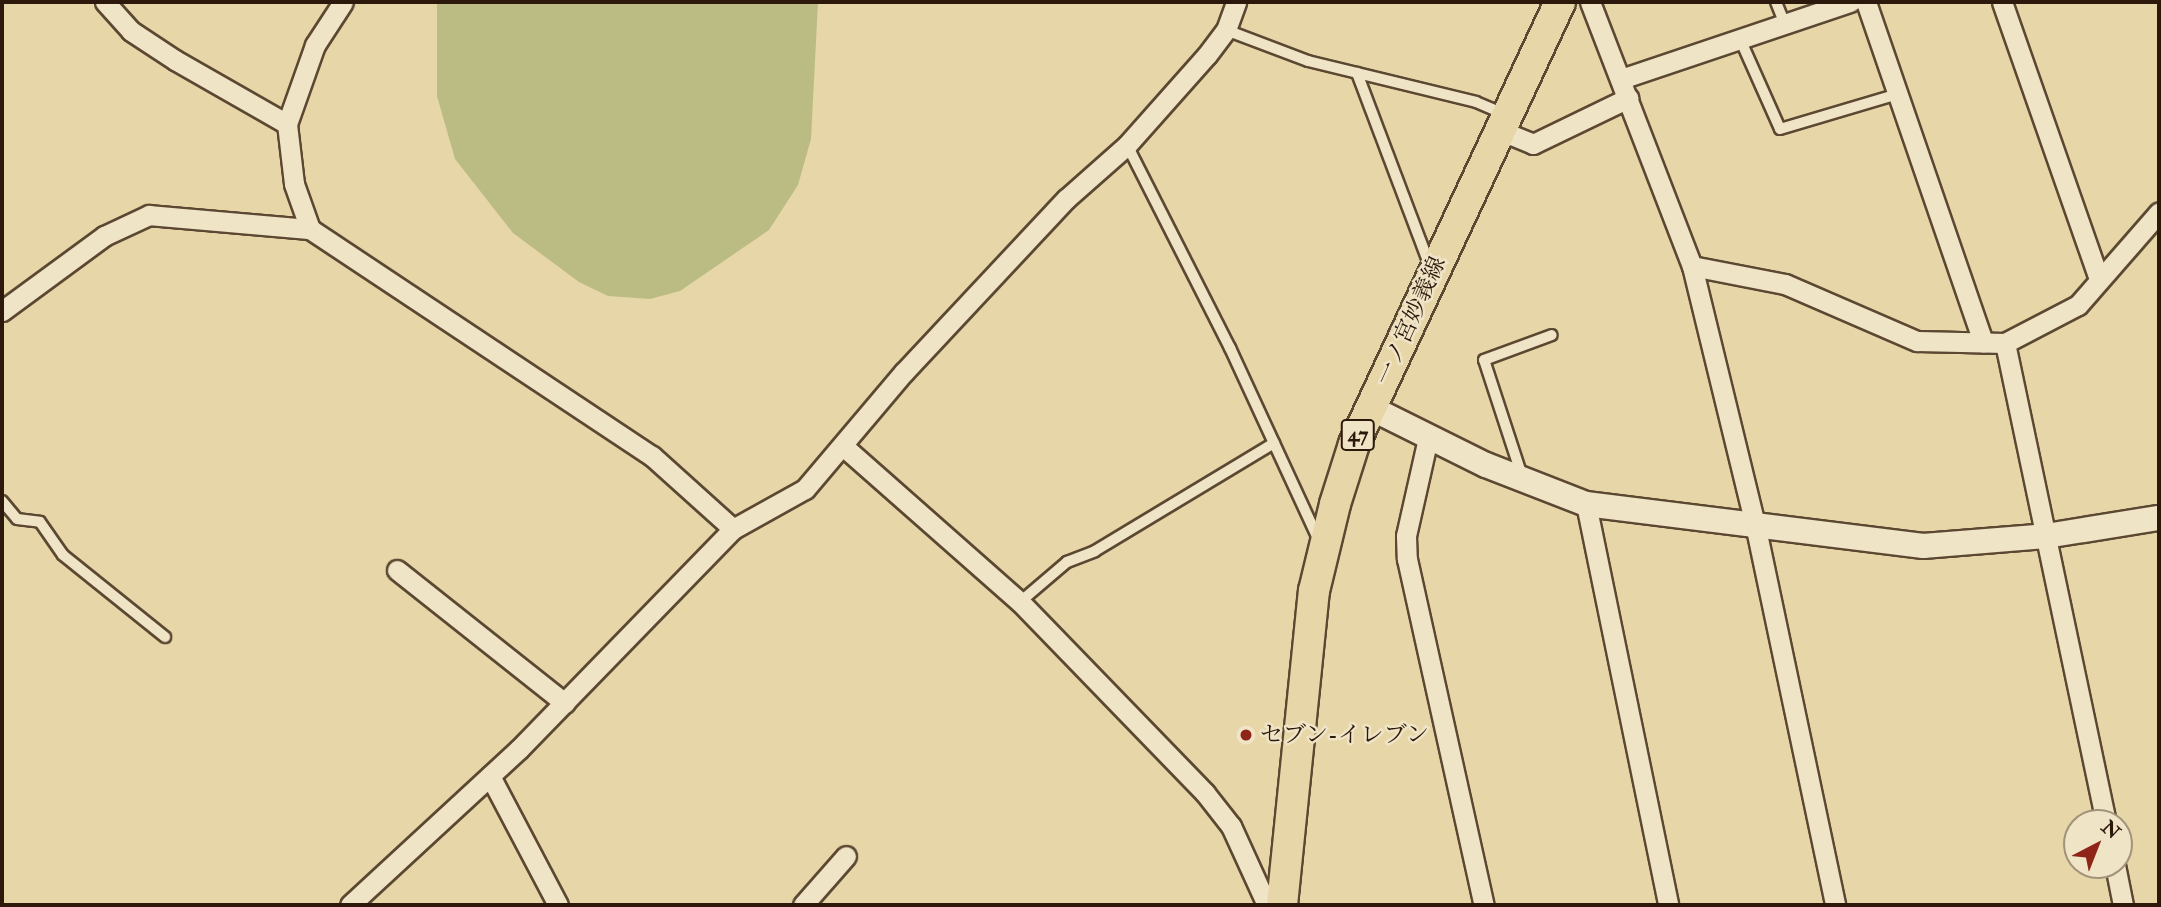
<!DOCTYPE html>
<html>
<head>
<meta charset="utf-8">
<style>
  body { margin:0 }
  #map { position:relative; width:2161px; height:907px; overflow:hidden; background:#e7d6a8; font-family:"IM FELL Double Pica","Noto Serif JP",serif }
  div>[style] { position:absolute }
  .green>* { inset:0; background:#bbbc84 }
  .roads { filter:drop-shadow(2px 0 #5c4832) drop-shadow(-2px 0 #5c4832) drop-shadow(0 2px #5c4832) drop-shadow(0 -2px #5c4832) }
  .service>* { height:10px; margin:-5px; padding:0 5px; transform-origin:5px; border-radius:5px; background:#efe4c6 }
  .minor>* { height:19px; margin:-9.5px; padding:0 9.5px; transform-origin:9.5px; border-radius:9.5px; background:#efe4c6 }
  .tertiary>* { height:24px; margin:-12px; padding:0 12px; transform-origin:12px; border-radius:12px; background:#efe4c6 }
  .primary>* { height:30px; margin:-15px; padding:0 15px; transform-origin:15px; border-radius:15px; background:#e7d6a8 }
  .dots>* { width:19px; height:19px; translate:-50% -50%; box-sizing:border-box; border:4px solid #efe4c6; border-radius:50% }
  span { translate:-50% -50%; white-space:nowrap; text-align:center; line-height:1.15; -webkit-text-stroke:5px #efe4c6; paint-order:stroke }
  .shield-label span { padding:2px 5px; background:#efe4c6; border:2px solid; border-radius:5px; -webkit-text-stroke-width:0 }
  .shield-label { font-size:21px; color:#2d190b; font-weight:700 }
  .street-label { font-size:23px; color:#2d190b }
  .poi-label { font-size:23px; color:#2d190b }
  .left { translate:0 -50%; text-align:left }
  .frame { position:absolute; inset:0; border:4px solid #2d190b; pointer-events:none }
  .north { position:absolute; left:2063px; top:809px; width:70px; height:70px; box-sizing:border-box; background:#efe4c6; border:2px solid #a1937b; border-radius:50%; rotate:42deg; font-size:19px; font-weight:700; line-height:28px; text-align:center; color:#2d190b }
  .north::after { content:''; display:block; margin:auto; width:24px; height:32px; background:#8f2418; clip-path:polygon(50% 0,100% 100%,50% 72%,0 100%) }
</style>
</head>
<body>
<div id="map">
  <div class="green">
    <i style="clip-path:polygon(437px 2px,818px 2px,811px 139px,798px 185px,769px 230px,680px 291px,650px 299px,608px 296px,579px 282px,513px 233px,455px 159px,437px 96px)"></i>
  </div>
  <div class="roads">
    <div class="service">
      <i style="left:1776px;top:2px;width:24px;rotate:68deg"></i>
      <i style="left:1226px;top:30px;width:88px;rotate:20.7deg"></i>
      <i style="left:1308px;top:61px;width:173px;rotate:13.7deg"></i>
      <i style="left:1476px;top:102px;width:33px;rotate:23deg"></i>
      <i style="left:1740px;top:39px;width:98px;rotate:66deg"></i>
      <i style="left:1780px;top:129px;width:123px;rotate:-16.5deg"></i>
      <i style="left:1357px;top:73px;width:206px;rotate:69.3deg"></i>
      <i style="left:1127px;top:145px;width:228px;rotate:63.1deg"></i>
      <i style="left:1230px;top:348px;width:213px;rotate:65.2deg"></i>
      <i style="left:1522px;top:476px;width:122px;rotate:-108.1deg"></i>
      <i style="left:1484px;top:360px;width:72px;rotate:-20.2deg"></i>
      <i style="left:2px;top:501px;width:23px;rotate:50deg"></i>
      <i style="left:17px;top:519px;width:23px;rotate:7deg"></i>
      <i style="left:40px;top:522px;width:40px;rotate:55.1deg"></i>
      <i style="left:63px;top:555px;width:131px;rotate:38.8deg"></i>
      <i style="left:1020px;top:602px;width:62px;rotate:-40.4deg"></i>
      <i style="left:1067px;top:562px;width:30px;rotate:-21deg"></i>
      <i style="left:1095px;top:551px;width:209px;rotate:-31.1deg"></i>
    </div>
    <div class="minor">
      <i style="left:105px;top:2px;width:39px;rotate:48deg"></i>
      <i style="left:131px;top:31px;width:53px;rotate:33.4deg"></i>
      <i style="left:175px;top:60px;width:129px;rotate:29.7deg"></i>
      <i style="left:287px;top:124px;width:60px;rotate:83.3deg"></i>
      <i style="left:294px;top:184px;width:48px;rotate:70.4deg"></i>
      <i style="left:1590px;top:2px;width:283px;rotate:68.9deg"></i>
      <i style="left:1692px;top:266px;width:266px;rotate:76.3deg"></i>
      <i style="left:1755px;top:524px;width:389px;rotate:78.1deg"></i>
      <i style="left:1866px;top:2px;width:360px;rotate:71deg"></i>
      <i style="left:2002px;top:2px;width:293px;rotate:70.7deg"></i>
      <i style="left:1621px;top:79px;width:242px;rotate:-18.6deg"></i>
      <i style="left:287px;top:124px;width:84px;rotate:-70.5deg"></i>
      <i style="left:315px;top:45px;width:51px;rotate:-56.9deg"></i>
      <i style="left:1499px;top:130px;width:37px;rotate:22deg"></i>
      <i style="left:1533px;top:144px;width:106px;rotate:-25.8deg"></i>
      <i style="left:1692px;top:266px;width:95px;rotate:11deg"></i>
      <i style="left:1785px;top:284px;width:144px;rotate:23.4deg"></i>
      <i style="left:1917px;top:341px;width:88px;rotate:1.3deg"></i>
      <i style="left:2005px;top:343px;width:82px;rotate:-27.5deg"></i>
      <i style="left:2078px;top:305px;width:123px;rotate:-48.9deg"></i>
      <i style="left:2px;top:311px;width:127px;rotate:-36.3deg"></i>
      <i style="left:104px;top:236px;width:50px;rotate:-25deg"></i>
      <i style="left:149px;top:215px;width:162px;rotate:5deg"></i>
      <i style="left:310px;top:229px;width:410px;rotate:33.6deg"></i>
      <i style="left:652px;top:456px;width:109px;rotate:42deg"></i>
      <i style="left:2005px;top:343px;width:491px;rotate:78.1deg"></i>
      <i style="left:1428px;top:438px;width:100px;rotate:102.7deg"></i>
      <i style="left:1406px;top:536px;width:23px;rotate:88deg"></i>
      <i style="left:1407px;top:559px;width:354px;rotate:77.5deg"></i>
      <i style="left:843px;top:446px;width:236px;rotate:41.4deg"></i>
      <i style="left:1020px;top:602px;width:266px;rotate:45.9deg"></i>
      <i style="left:1205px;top:793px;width:42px;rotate:51.8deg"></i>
      <i style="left:1231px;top:826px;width:87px;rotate:65.5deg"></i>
      <i style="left:1586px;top:504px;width:409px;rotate:78.4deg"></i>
      <i style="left:397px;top:570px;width:214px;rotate:38.4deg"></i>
      <i style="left:490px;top:776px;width:146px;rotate:62.2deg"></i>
      <i style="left:2115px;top:865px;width:41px;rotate:78.7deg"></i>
      <i style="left:350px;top:905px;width:230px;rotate:-42.7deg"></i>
      <i style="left:519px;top:749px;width:307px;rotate:-45.8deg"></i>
      <i style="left:733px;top:529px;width:82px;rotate:-29.1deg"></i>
      <i style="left:805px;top:489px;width:153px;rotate:-49.8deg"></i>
      <i style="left:904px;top:372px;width:237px;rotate:-46.9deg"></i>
      <i style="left:1066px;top:199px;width:81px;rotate:-41.5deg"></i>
      <i style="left:1127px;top:145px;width:120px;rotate:-48.4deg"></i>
      <i style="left:1207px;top:55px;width:31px;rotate:-53deg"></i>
      <i style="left:1226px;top:30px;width:30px;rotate:-70deg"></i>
      <i style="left:803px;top:905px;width:65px;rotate:-48.7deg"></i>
    </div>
    <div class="tertiary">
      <i style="left:1371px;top:408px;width:128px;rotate:26.4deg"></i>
      <i style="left:1486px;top:465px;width:107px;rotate:21.3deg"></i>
      <i style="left:1586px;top:504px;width:340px;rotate:7.1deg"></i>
      <i style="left:1923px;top:546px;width:123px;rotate:-4.6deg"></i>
      <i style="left:2046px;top:536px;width:114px;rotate:-9.1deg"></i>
    </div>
    <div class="primary">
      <i style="left:1282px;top:905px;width:316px;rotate:-84.2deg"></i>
      <i style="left:1314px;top:591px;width:89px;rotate:-76.4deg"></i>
      <i style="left:1335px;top:504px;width:63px;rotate:-72.4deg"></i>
      <i style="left:1354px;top:444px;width:488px;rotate:-65deg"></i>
    </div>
  </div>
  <div class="dots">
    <i style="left:1246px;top:735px;background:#8f2418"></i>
  </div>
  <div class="shield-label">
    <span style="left:1358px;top:435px">47</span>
  </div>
  <div class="street-label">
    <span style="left:1411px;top:321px;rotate:-66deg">一ノ宮妙義線</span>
  </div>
  <div class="poi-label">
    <span class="left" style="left:1260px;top:735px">セブン-イレブン</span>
  </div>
  <div class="frame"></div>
  <div class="north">N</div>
</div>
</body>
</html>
